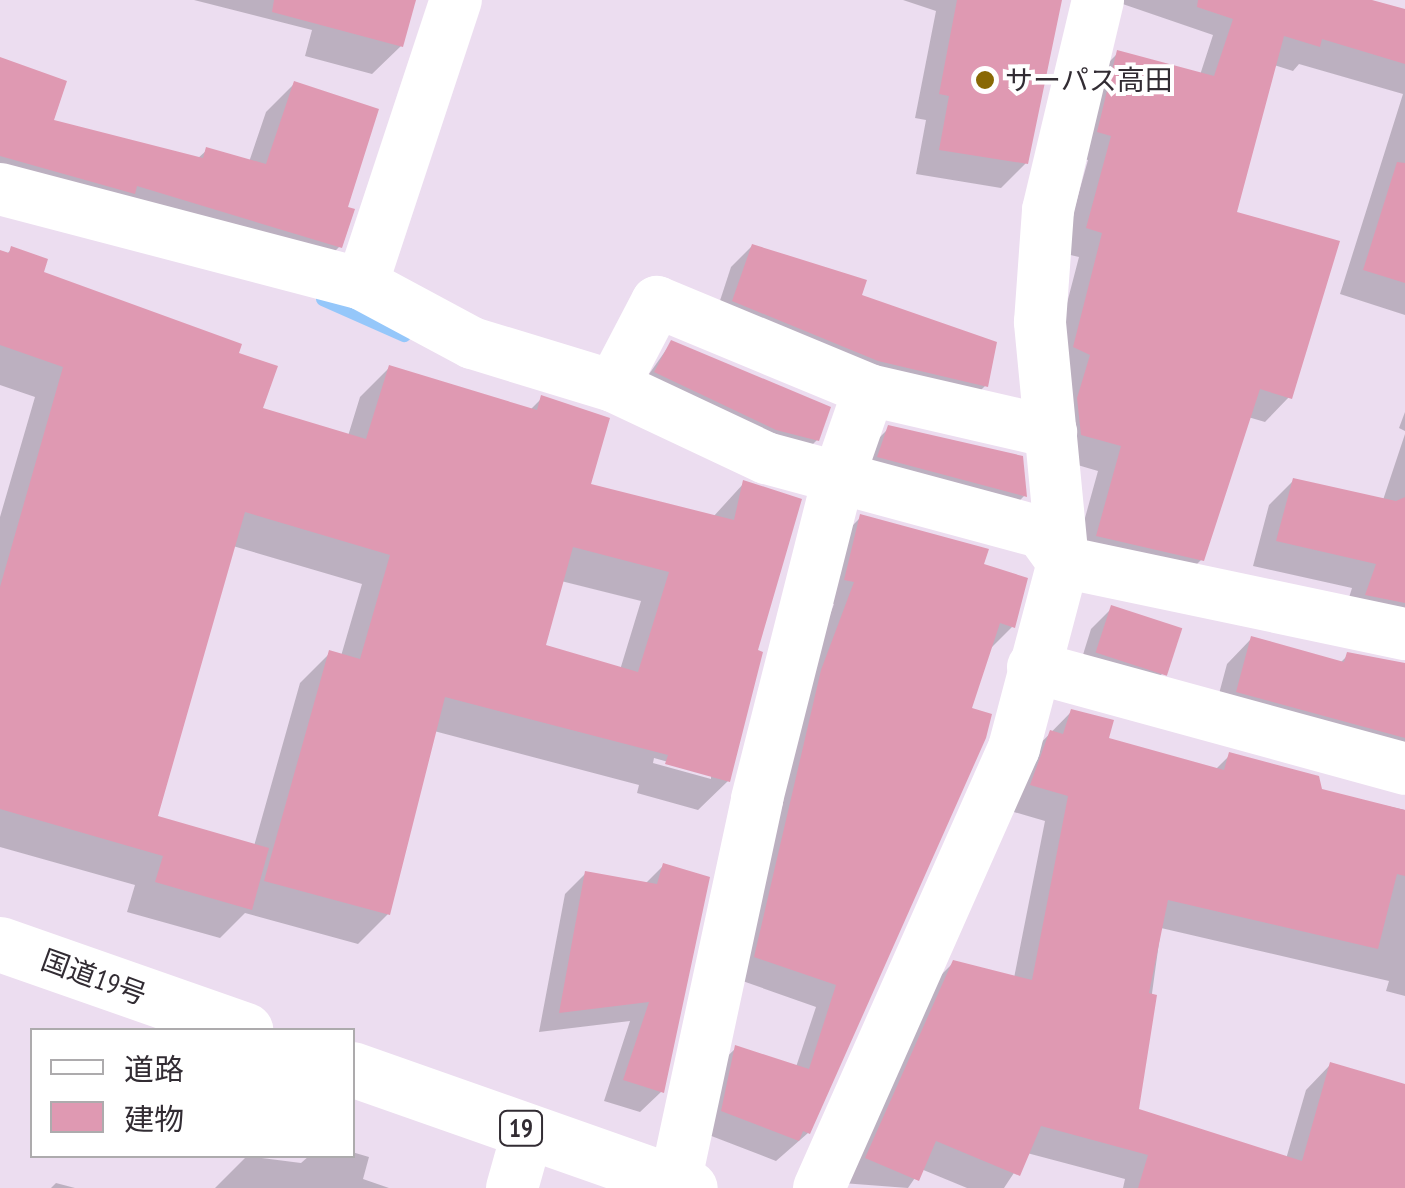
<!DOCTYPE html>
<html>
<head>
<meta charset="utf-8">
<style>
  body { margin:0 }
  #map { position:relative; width:1405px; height:1188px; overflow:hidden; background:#ecddf0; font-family:"PT Sans Narrow","Noto Sans JP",sans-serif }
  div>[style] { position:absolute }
  .shadow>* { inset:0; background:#0003 }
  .stream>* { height:14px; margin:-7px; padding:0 7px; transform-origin:7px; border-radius:7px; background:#95c7fa }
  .building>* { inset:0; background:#df99b2; transform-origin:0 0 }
  .street>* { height:52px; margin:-26px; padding:0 26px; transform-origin:26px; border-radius:26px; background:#fff }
  .highway>* { height:55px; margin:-27.5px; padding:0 27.5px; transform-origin:27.5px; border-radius:27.5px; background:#fff }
  .dots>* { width:28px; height:28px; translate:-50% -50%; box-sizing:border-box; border:5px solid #fff; border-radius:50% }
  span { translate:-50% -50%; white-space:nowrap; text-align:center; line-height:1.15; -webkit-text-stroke:8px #fff; paint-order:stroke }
  .shield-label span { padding:2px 8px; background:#fff; border:2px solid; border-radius:8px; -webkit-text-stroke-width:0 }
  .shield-label { font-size:25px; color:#322c33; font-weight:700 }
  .poi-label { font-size:28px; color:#322c33 }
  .left { translate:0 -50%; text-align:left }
  .street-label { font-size:28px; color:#322c33 }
  .legend { position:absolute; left:30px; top:1028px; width:325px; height:130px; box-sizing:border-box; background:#fff; border:2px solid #adabad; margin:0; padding:12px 18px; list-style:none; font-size:30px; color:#322c33 }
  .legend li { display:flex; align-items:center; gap:20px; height:50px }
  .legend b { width:50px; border:2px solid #adabad }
</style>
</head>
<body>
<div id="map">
  <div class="shadow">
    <i style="clip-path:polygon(194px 0,412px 0,401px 46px,372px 74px,305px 56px,312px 30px)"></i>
    <i style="clip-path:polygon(903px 0,1059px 0,1026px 163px,1001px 188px,916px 174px,926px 120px,915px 118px,936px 11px)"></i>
    <i style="clip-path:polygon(1111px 0,1363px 0,1405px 12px,1405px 315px,1340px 294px,1403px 94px,1299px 64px,1293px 71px,1274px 65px,1234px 214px,1289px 397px,1265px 422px,1248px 417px,1201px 560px,1177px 584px,1073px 561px,1098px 471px,1057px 459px,1049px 372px,1079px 257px,1062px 253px,1088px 160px,1074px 156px,1093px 78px,1118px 53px,1200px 75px,1213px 35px)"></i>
    <i style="clip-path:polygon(0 60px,50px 121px,197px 159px,207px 150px,249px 162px,266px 112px,294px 84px,345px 209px,340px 246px,312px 275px,0 191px)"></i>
    <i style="clip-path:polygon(752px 246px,859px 296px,986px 385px,965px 406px,713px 322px,731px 267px)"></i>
    <i style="clip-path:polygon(evenodd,12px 249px,41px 273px,236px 354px,260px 410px,348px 436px,360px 397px,389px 368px,530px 410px,542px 398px,588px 485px,713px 517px,744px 483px,755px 651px,728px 781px,698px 810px,637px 793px,639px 785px,434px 731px,388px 914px,358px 944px,245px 913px,220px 938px,127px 912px,135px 885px,0 847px,0 517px,35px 397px,0 385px,0 260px,12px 249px,233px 546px,362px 584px,341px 656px,330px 653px,300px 683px,254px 846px,155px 818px,233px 546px,12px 249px,561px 581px,641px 601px,620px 670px,543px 647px,561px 581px,12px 249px,654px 758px,711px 774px,711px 779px,653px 763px,654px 758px)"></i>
    <i style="clip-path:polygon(671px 343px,817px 440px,798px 459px,637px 391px)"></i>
    <i style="clip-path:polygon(1405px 412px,1405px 431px,1399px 428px)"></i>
    <i style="clip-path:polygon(889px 428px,1024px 496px,1004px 517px,858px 478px,868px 449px)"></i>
    <i style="clip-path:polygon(1405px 434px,1405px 643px,1342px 620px,1352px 588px,1253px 566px,1269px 505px,1294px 480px,1383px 500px)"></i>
    <i style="clip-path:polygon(861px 517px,981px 566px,1012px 627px,991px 648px,808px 1133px,776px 1161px,701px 1132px,714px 1069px,736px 1048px,796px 1067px,816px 1007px,734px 978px,800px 694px,834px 604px,823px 601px,839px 539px)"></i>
    <i style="clip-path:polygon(1112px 608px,1165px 671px,1144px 692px,1077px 674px,1091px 629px)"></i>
    <i style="clip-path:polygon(1251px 639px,1339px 664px,1348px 655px,1405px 664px,1405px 770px,1213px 716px,1227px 664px)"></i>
    <i style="clip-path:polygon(1072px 711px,1105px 740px,1215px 770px,1230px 755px,1320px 791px,1405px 810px,1405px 996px,1386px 991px,1389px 981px,1161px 928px,1136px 1110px,1286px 1159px,1306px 1090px,1330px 1065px,1405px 1087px,1405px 1188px,1123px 1188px,1125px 1179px,1027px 1153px,1004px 1188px,967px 1188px,921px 1169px,908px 1188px,842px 1183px,929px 987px,954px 962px,1014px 978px,1045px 821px,1007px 810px,1026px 758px)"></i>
    <i style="clip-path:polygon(664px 865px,661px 1092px,640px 1112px,604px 1101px,630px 1021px,539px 1032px,565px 894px,586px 873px,645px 884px)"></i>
    <i style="clip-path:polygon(352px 1152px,369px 1157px,363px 1179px,389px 1188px,215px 1188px,247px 1156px,301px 1163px,309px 1156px)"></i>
    <i style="clip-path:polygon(56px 1183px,75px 1188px,51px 1188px)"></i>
  </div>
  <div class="stream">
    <i style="left:323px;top:299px;width:89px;rotate:24deg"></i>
  </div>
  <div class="building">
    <i style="clip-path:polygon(274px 0,416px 0,403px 47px,272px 12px)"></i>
    <i style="clip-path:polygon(957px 0,1062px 0,1028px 164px,939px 150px,949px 96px,939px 94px)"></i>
    <i style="clip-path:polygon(1198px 0,1372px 0,1405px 9px,1405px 64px,1322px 39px,1320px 47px,1284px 36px,1237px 212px,1340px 241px,1292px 399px,1260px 389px,1204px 561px,1096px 536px,1121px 446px,1081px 435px,1077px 398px,1090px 355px,1073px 347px,1102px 233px,1086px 228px,1111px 136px,1097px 132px,1117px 50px,1214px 76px,1233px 19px,1197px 7px)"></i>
    <i style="clip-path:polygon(0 57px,67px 81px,54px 120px,203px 158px,206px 147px,266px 164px,294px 81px,379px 109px,348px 207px,355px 209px,342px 248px,137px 186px,135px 194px,0 156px)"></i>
    <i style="clip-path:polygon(1397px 162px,1405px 163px,1405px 283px,1363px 270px)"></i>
    <i style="clip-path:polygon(752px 244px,867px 280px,862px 295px,997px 342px,988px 387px,878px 361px,732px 301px)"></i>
    <i style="clip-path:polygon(evenodd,11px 246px,48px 259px,44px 272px,242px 344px,239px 353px,278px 366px,263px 408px,366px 439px,389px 365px,537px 410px,541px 395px,610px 418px,591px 484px,734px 520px,743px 480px,802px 499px,758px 650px,763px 652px,730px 782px,665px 764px,668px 755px,445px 697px,390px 915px,264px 881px,329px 650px,360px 659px,390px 555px,245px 512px,158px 816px,269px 848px,252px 910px,155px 882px,163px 856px,0 809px,0 587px,63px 367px,0 345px,0 250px,9px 253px,11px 246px,573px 547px,669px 572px,638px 672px,546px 645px,573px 547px)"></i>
    <i style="clip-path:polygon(671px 340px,831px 407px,819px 441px,776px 430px,654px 372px)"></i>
    <i style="clip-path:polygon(888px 425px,1023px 456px,1027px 497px,877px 457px)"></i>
    <i style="clip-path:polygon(1293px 478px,1396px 501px,1405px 497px,1405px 603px,1365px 595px,1376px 564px,1276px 541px)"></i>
    <i style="clip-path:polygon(860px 514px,989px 549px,984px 564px,1028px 578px,1015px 628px,1000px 623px,972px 708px,992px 714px,986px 738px,810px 1134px,803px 1131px,799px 1141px,721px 1111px,735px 1045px,809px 1069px,836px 985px,754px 957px,821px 670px,854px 582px,844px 580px)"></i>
    <i style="left:1111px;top:605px;width:75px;height:50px;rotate:18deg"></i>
    <i style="clip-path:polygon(1251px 636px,1344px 662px,1347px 652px,1405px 663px,1405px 738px,1236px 692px)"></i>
    <i style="clip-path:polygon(1071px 709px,1114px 720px,1109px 738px,1224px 770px,1229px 752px,1319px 776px,1322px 789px,1405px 810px,1405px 876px,1397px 874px,1378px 949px,1168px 900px,1149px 993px,1157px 995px,1139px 1109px,1302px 1161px,1330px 1062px,1405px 1084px,1405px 1188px,1138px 1188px,1148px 1155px,1041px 1126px,1020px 1176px,936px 1141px,919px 1181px,865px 1158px,953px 960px,1032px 980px,1068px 796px,1030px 785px,1050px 730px,1063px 734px)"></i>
    <i style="clip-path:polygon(663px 863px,710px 877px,664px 1093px,623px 1080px,649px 1002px,559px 1013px,585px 871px,657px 884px)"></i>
  </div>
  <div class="street">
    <i style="left:0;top:189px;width:374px;rotate:14.7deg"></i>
    <i style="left:362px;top:284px;width:125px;rotate:28.2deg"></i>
    <i style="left:472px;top:343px;width:147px;rotate:17deg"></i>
    <i style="left:613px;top:386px;width:169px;rotate:25.2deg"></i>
    <i style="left:766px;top:458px;width:285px;rotate:15.1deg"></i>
    <i style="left:1041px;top:532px;width:37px;rotate:54deg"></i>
    <i style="left:1063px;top:562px;width:349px;rotate:11.9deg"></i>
    <i style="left:362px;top:284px;width:299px;rotate:-71.7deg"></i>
    <i style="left:613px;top:386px;width:95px;rotate:-62.4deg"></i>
    <i style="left:657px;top:302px;width:230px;rotate:22.5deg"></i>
    <i style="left:869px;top:390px;width:187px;rotate:13deg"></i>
    <i style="left:1033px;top:667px;width:386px;rotate:15.3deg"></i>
    <i style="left:675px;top:1183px;width:393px;rotate:-77.9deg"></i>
    <i style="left:757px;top:799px;width:330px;rotate:-75.8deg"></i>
    <i style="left:838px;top:479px;width:94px;rotate:-70.8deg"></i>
    <i style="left:512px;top:1188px;width:59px;rotate:-74.3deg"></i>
    <i style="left:819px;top:1188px;width:481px;rotate:-66.1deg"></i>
    <i style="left:1014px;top:748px;width:192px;rotate:-75.2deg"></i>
    <i style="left:1063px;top:562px;width:241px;rotate:-95.5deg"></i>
    <i style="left:1040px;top:322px;width:112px;rotate:-85.9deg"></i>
    <i style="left:1048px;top:210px;width:216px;rotate:-76.6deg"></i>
  </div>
  <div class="highway">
    <i style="left:0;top:944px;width:260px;rotate:19.3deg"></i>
    <i style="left:352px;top:1069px;width:358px;rotate:19.4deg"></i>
  </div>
  <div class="dots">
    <i style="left:985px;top:80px;background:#896805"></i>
  </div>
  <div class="shield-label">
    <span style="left:521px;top:1128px">19</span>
  </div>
  <div class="poi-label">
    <span class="left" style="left:1005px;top:80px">サーパス高田</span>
  </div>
  <div class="street-label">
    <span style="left:94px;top:977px;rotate:20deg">国道19号</span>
  </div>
  <ul class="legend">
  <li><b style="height:12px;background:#fff"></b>道路</li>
  <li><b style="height:28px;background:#df99b2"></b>建物</li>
  </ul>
</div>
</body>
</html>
